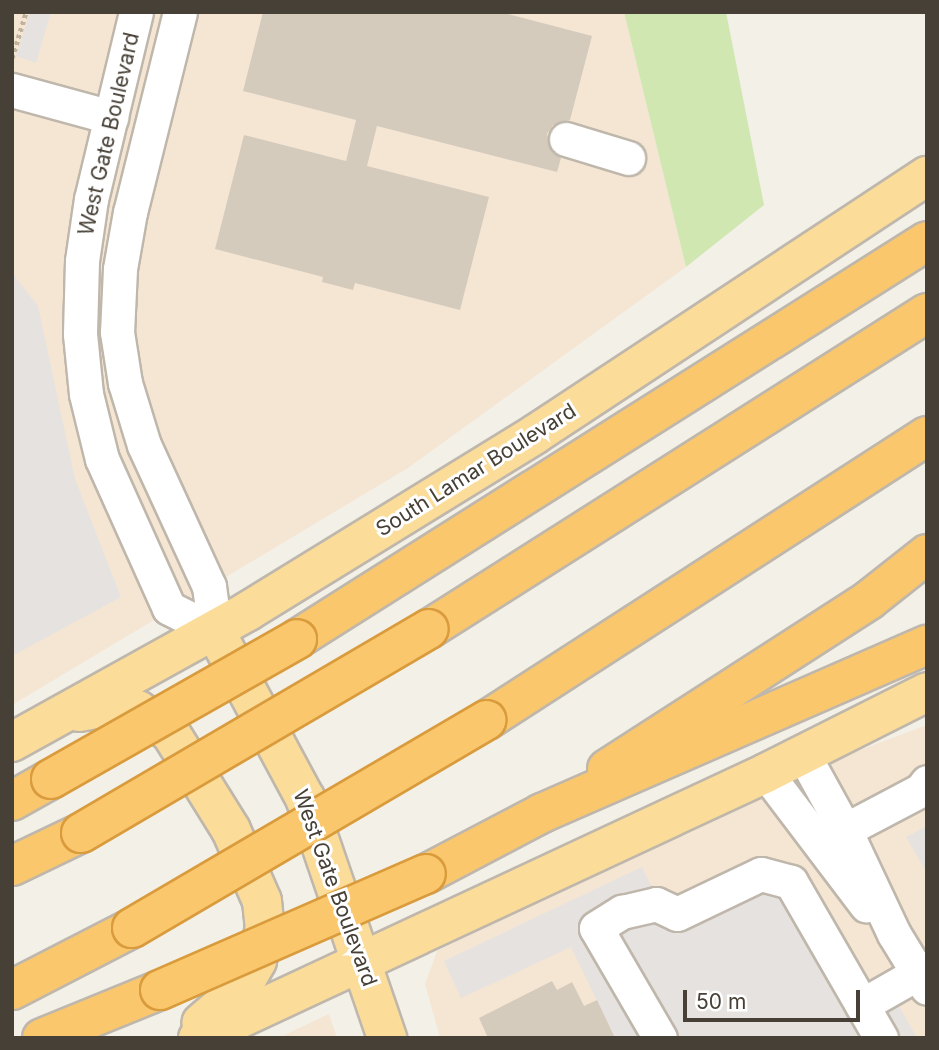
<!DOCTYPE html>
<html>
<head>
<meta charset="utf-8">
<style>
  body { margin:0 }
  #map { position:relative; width:939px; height:1050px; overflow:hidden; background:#f3f0e8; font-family:Inter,sans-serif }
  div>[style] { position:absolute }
  .commercial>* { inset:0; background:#f5e6d4 }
  .green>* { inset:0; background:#d0e7b2 }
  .parking>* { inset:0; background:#e5e2df }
  .building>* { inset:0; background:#d5cbbd }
  .path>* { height:4.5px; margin-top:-2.25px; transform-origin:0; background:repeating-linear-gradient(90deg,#c0b29c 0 3.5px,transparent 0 7px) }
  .roads { filter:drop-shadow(2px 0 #bfb7ab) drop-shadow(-2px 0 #bfb7ab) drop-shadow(0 2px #bfb7ab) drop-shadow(0 -2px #bfb7ab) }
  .minor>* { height:33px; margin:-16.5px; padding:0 16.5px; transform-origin:16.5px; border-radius:16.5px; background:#fff }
  .major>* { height:38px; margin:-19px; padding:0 19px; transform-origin:19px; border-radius:19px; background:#fbdc99 }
  .highway>* { height:38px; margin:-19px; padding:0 19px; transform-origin:19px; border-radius:19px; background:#fac76c }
  .bridges { filter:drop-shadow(2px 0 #d99b3c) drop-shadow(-2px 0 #d99b3c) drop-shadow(0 2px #d99b3c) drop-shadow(0 -2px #d99b3c) }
  .highway-bridge>* { height:38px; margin:-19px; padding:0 19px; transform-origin:19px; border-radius:19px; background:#fac76c }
  span { translate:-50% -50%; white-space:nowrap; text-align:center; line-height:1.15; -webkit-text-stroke:6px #fff; paint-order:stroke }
  .street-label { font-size:21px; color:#474037 }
  .frame { position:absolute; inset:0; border:14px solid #474037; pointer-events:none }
  .scale { position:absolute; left:683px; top:990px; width:177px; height:32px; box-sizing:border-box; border:4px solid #474037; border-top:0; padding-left:9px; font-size:21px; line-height:24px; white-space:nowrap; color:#474037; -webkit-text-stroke:5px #fff; paint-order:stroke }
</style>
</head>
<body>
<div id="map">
  <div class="commercial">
    <i style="clip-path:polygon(12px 12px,624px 12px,686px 267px,408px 468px,12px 705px)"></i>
    <i style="clip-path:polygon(927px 725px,927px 1038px,440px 1038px,425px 984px,437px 951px,820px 765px)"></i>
    <i style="clip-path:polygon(329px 1014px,337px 1038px,278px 1038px)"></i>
  </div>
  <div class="green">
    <i style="clip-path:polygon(624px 12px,726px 12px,764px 205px,686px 267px)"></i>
  </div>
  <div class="parking">
    <i style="clip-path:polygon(30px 12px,51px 12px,36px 63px,16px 56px)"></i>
    <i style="clip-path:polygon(12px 273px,38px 306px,75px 479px,121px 597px,12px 656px)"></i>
    <i style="clip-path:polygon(927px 826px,927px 873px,906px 837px)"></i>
    <i style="clip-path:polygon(754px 860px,785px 863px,809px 878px,878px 1000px,891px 992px,917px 1038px,615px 1038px,571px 947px,461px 998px,444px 961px,642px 867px,650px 884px,664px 894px,685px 895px)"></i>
  </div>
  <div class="building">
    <i style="clip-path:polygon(263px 12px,500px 12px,592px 36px,570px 120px,553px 125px,547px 134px,552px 152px,561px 158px,557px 172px,377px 126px,367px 166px,489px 197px,460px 310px,355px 283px,353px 290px,322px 282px,323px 277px,215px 249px,244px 135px,346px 161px,356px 120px,243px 91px)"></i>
    <i style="clip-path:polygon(552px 981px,557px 990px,572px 982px,584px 1006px,597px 1000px,615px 1038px,488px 1038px,479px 1018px)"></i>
  </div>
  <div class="path">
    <i style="left:12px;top:58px;width:48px;rotate:-73.1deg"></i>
  </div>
  <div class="roads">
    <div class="minor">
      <i style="left:136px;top:12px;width:192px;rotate:103.5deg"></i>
      <i style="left:91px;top:199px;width:63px;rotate:98.3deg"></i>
      <i style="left:82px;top:261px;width:73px;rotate:91.6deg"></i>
      <i style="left:80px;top:334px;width:60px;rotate:84.3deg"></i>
      <i style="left:86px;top:394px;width:67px;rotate:76.2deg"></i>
      <i style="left:102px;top:459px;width:163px;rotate:65.8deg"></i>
      <i style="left:169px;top:608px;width:51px;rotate:26.6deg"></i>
      <i style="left:180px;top:12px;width:206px;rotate:104deg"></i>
      <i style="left:130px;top:212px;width:58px;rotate:100deg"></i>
      <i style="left:120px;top:269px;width:63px;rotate:92.7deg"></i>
      <i style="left:117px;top:332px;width:52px;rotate:81.1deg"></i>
      <i style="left:125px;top:383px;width:65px;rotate:73deg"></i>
      <i style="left:144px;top:445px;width:155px;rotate:65.3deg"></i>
      <i style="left:209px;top:586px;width:45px;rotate:82.4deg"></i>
      <i style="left:12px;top:90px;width:103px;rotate:15.3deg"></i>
      <i style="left:566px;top:139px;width:65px;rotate:17deg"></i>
      <i style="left:803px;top:754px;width:87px;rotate:61.1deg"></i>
      <i style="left:845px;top:830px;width:115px;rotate:64.8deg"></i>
      <i style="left:894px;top:934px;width:63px;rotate:58.6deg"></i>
      <i style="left:766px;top:773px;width:166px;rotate:52.9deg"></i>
      <i style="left:845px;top:830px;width:86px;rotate:-27.8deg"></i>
      <i style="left:921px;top:790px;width:10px;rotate:-53deg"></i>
      <i style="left:862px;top:1005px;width:75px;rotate:-29.6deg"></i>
      <i style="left:660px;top:1038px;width:127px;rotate:-120.2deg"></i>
      <i style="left:596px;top:928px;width:31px;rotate:-32deg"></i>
      <i style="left:622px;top:912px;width:35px;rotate:-13deg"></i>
      <i style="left:656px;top:904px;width:23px;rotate:25deg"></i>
      <i style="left:677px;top:914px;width:93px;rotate:-25.5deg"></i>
      <i style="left:761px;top:874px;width:31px;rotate:15deg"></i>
      <i style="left:791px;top:882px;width:180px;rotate:60deg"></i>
    </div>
    <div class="major">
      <i style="left:215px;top:631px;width:190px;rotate:61.7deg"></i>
      <i style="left:305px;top:798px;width:254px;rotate:71.1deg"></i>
      <i style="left:79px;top:712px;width:34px;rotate:-10deg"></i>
      <i style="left:112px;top:706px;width:26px;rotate:9deg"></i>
      <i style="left:138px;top:710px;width:39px;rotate:35deg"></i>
      <i style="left:170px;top:732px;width:115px;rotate:58.1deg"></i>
      <i style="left:231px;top:830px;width:77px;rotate:66.4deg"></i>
      <i style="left:262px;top:901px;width:27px;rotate:84deg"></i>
      <i style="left:265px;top:928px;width:34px;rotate:104deg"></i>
      <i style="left:257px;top:961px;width:32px;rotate:120deg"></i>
      <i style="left:241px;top:989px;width:52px;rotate:139.6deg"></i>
      <i style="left:12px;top:742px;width:270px;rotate:-29deg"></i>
      <i style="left:248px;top:611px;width:336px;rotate:-31.6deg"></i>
      <i style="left:534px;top:435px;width:471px;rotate:-33.4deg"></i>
      <i style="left:198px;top:1038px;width:627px;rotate:-25.01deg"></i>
      <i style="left:766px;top:773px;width:180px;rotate:-26.7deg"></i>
    </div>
    <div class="highway">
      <i style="left:429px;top:629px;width:590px;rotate:-32.4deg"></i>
      <i style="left:297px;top:639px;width:745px;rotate:-32.28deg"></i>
      <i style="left:487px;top:720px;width:524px;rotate:-32.84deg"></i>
      <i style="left:607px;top:769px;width:312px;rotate:-32.8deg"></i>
      <i style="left:869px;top:600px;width:74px;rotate:-38.4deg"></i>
      <i style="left:12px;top:801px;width:45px;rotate:-29.4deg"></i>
      <i style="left:12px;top:866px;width:76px;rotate:-25.6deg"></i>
      <i style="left:426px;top:874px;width:131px;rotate:-27.7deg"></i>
      <i style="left:542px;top:813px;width:420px;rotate:-23.6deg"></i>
      <i style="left:12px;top:990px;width:135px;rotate:-27.3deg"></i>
      <i style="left:42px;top:1038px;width:127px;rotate:-22.1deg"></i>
    </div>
  </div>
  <div class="bridges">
    <div class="highway-bridge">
      <i style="left:51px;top:779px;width:283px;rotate:-29.6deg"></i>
      <i style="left:81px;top:833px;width:403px;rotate:-30.4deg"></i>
      <i style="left:132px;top:928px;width:411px;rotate:-30.4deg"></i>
      <i style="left:160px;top:990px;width:290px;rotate:-23.6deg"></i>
    </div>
  </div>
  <div class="street-label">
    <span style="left:109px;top:134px;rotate:-77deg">West Gate Boulevard</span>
    <span style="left:476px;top:470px;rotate:-32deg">South Lamar Boulevard</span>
    <span style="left:335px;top:888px;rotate:70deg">West Gate Boulevard</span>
  </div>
  <div class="frame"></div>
  <div class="scale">50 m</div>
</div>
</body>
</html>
